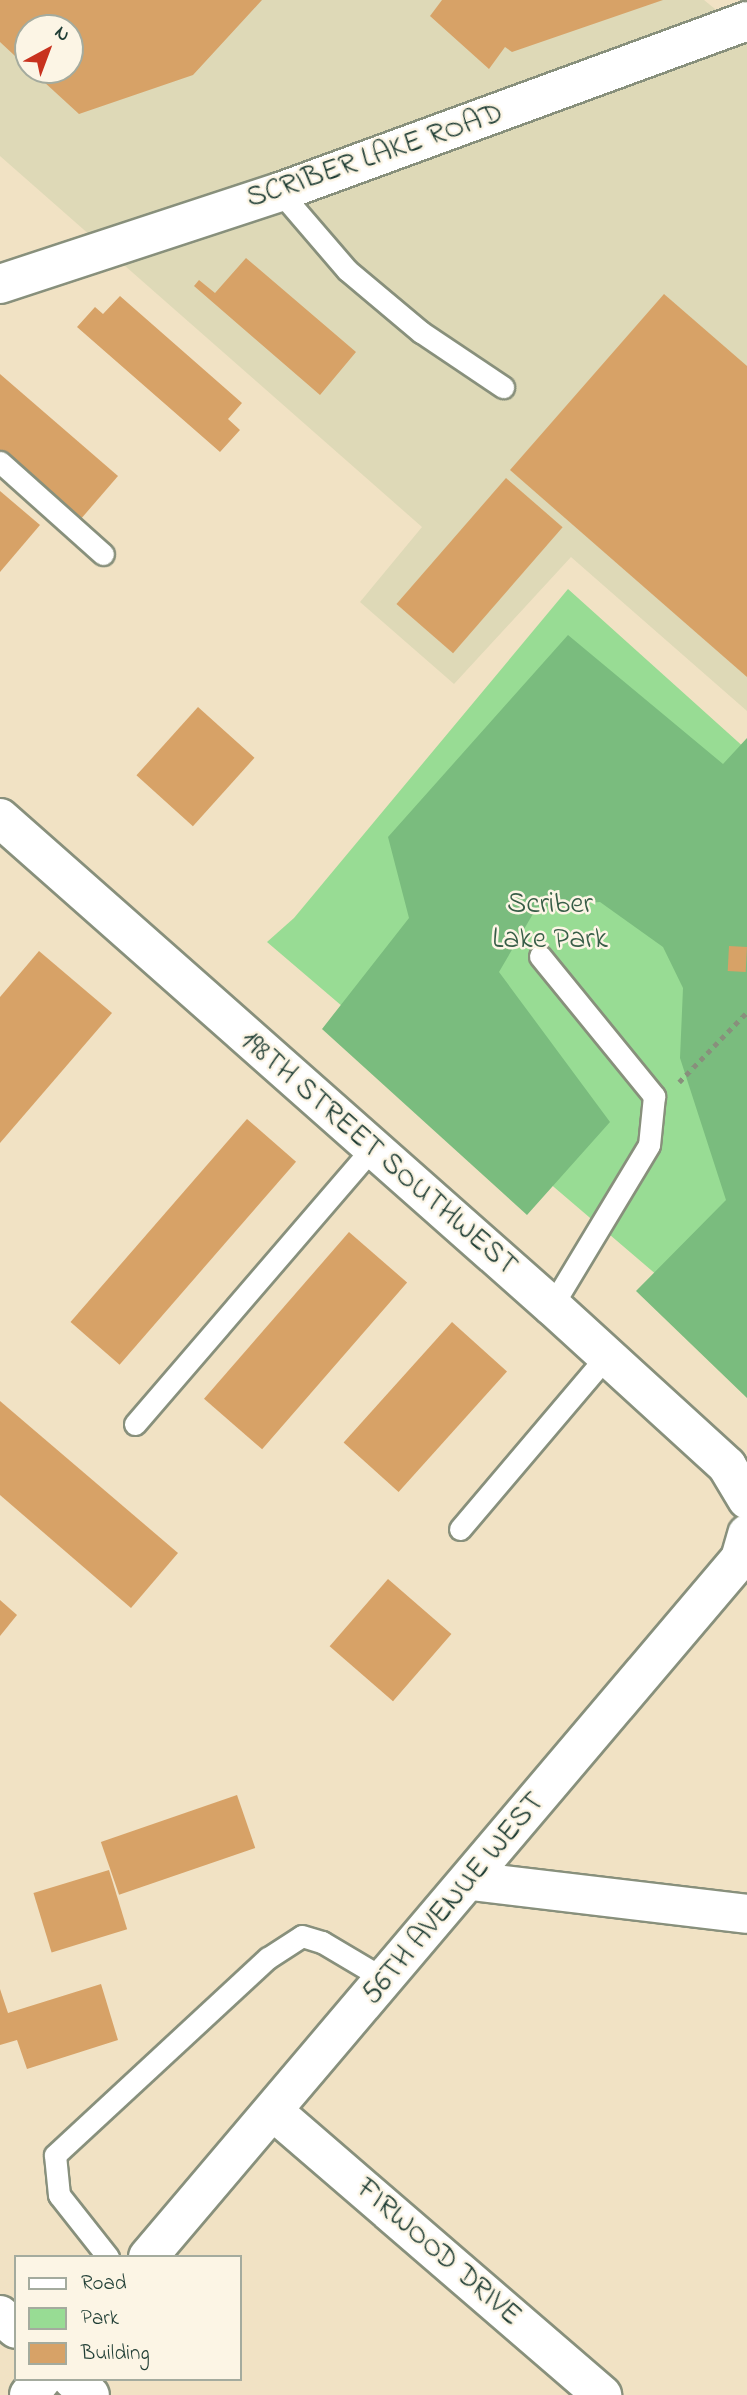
<!DOCTYPE html>
<html>
<head>
<meta charset="utf-8">
<style>
  body { margin:0 }
  #map { position:relative; width:747px; height:2395px; overflow:hidden; background:#f1e2c4; font-family:"Indie Flower",sans-serif }
  div>[style] { position:absolute }
  .built>* { inset:0; background:#ded9b7 }
  .green>* { inset:0; background:#98dc94 }
  .forest>* { inset:0; background:#7abc7e }
  .building>* { inset:0; background:#d7a267; transform-origin:0 0 }
  .path>* { height:4.5px; margin-top:-2.25px; transform-origin:0; background:repeating-linear-gradient(90deg,#88907c 0 5px,transparent 0 10px) }
  .roads { filter:drop-shadow(2px 0 #88907c) drop-shadow(-2px 0 #88907c) drop-shadow(0 2px #88907c) drop-shadow(0 -2px #88907c) }
  .service>* { height:21px; margin:-10.5px; padding:0 10.5px; transform-origin:10.5px; border-radius:10.5px; background:#fff }
  .minor>* { height:38px; margin:-19px; padding:0 19px; transform-origin:19px; border-radius:19px; background:#fff }
  .tertiary>* { height:38px; margin:-19px; padding:0 19px; transform-origin:19px; border-radius:19px; background:#fff }
  span { translate:-50% -50%; white-space:nowrap; text-align:center; line-height:1.15; -webkit-text-stroke:5px #fcf5e5; paint-order:stroke }
  .street-label { font-size:30px; color:#1f3d34 }
  .park-label { font-size:30px; color:#375d47 }
  .legend { position:absolute; left:14px; top:2255px; width:228px; height:126px; box-sizing:border-box; background:#fcf5e5; border:2px solid #a4ab9e; margin:0; padding:9px 12px; list-style:none; font-size:21px; color:#1f3d34 }
  .legend li { display:flex; align-items:center; gap:14px; height:35px }
  .legend b { width:35px; border:2px solid #a4ab9e }
  .north { position:absolute; left:14px; top:14px; width:70px; height:70px; box-sizing:border-box; background:#fcf5e5; border:2px solid #a4ab9e; border-radius:50%; rotate:41deg; font-size:19px; font-weight:700; line-height:28px; text-align:center; color:#1f3d34 }
  .north::after { content:''; display:block; margin:auto; width:24px; height:32px; background:#c8321e; clip-path:polygon(50% 0,100% 100%,50% 72%,0 100%) }
</style>
</head>
<body>
<div id="map">
  <div class="built">
    <i style="clip-path:polygon(evenodd,0 0,704px 0,747px 35px,747px 711px,571px 557px,454px 684px,360px 602px,422px 527px,0 156px,0 0,28px 28px,70px 28px,70px 70px,28px 70px,28px 28px)"></i>
  </div>
  <div class="green">
    <i style="clip-path:polygon(568px 589px,747px 750px,747px 1352px,267px 942px,294px 918px)"></i>
  </div>
  <div class="forest">
    <i style="clip-path:polygon(568px 635px,723px 764px,747px 738px,747px 1398px,636px 1291px,726px 1200px,680px 1058px,683px 988px,663px 947px,600px 902px,537px 907px,499px 972px,610px 1122px,527px 1215px,322px 1029px,409px 918px,388px 837px)"></i>
  </div>
  <div class="building">
    <i style="clip-path:polygon(0 0,262px 0,193px 75px,79px 114px,31px 70px,70px 70px,70px 28px,28px 28px,28px 68px,0 42px)"></i>
    <i style="clip-path:polygon(442px 0,663px 0,512px 52px,505px 47px,489px 69px,430px 16px)"></i>
    <i style="clip-path:polygon(246px 258px,356px 352px,320px 395px,194px 286px,199px 280px,215px 293px)"></i>
    <i style="clip-path:polygon(664px 294px,747px 366px,747px 677px,510px 470px)"></i>
    <i style="clip-path:polygon(120px 296px,242px 403px,228px 419px,240px 430px,220px 452px,77px 327px,95px 307px,103px 314px)"></i>
    <i style="clip-path:polygon(0 374px,118px 476px,80px 520px,0 450px)"></i>
    <i style="left:506px;top:478px;width:75px;height:167px;rotate:41deg"></i>
    <i style="clip-path:polygon(0 491px,40px 525px,0 572px)"></i>
    <i style="left:198px;top:707px;width:76px;height:92px;rotate:42deg"></i>
    <i style="left:729px;top:946px;width:18px;height:25px;rotate:3deg"></i>
    <i style="clip-path:polygon(39px 951px,112px 1013px,0 1143px,0 997px)"></i>
    <i style="left:247px;top:1119px;width:65px;height:269px;rotate:41deg"></i>
    <i style="left:349px;top:1232px;width:77px;height:221px;rotate:41deg"></i>
    <i style="left:452px;top:1322px;width:74px;height:162px;rotate:42deg"></i>
    <i style="clip-path:polygon(0 1401px,178px 1553px,131px 1608px,0 1495px)"></i>
    <i style="left:388px;top:1579px;width:84px;height:89px;rotate:41deg"></i>
    <i style="clip-path:polygon(0 1600px,17px 1615px,0 1636px)"></i>
    <i style="left:237px;top:1795px;width:56px;height:144px;rotate:71deg"></i>
    <i style="left:109px;top:1870px;width:62px;height:79px;rotate:73deg"></i>
    <i style="clip-path:polygon(101px 1984px,118px 2040px,27px 2069px,17px 2040px,0 2045px,0 1989px,8px 2013px)"></i>
  </div>
  <div class="path">
    <i style="left:679px;top:1082px;width:98px;rotate:-45.8deg"></i>
  </div>
  <div class="roads">
    <div class="service">
      <i style="left:280px;top:192px;width:103px;rotate:49.3deg"></i>
      <i style="left:347px;top:270px;width:97px;rotate:40deg"></i>
      <i style="left:421px;top:332px;width:99px;rotate:33.9deg"></i>
      <i style="left:0;top:462px;width:138px;rotate:41.8deg"></i>
      <i style="left:540px;top:956px;width:181px;rotate:50.8deg"></i>
      <i style="left:654px;top:1096px;width:49px;rotate:95.8deg"></i>
      <i style="left:649px;top:1145px;width:188px;rotate:121.1deg"></i>
      <i style="left:135px;top:1424px;width:362px;rotate:-49.3deg"></i>
      <i style="left:460px;top:1529px;width:226px;rotate:-49.7deg"></i>
      <i style="left:108px;top:2257px;width:79px;rotate:-128.3deg"></i>
      <i style="left:59px;top:2195px;width:40px;rotate:-95.7deg"></i>
      <i style="left:55px;top:2155px;width:290px;rotate:-42.8deg"></i>
      <i style="left:268px;top:1958px;width:40px;rotate:-32.9deg"></i>
      <i style="left:302px;top:1936px;width:21px;rotate:17deg"></i>
      <i style="left:322px;top:1942px;width:74px;rotate:30.7deg"></i>
    </div>
    <div class="minor">
      <i style="left:0;top:284px;width:295px;rotate:-18.2deg"></i>
      <i style="left:280px;top:192px;width:497px;rotate:-20.1deg"></i>
      <i style="left:0;top:818px;width:737px;rotate:41.48deg"></i>
      <i style="left:552px;top:1306px;width:237px;rotate:42.4deg"></i>
      <i style="left:727px;top:1466px;width:39px;rotate:59deg"></i>
      <i style="left:471px;top:1881px;width:278px;rotate:6.8deg"></i>
      <i style="left:273px;top:2111px;width:435px;rotate:40.8deg"></i>
      <i style="left:148px;top:2257px;width:915px;rotate:-49.7deg"></i>
      <i style="left:740px;top:1559px;width:26px;rotate:-74deg"></i>
      <i style="left:29px;top:2395px;width:21px;rotate:-51deg"></i>
    </div>
    <div class="tertiary">
      <i style="left:0;top:2315px;width:21px;rotate:41deg"></i>
      <i style="left:72px;top:2379px;width:24px;rotate:42deg"></i>
    </div>
  </div>
  <div class="street-label">
    <span style="left:375px;top:157px;rotate:-19deg">SCRIBER LAKE ROAD</span>
    <span style="left:378px;top:1154px;rotate:41deg">198TH STREET SOUTHWEST</span>
    <span style="left:454px;top:1899px;rotate:-50deg">56TH AVENUE WEST</span>
    <span style="left:438px;top:2253px;rotate:41deg">FIRWOOD DRIVE</span>
  </div>
  <div class="park-label">
    <span style="left:550px;top:922px">Scriber<br>Lake Park</span>
  </div>
  <ul class="legend">
  <li><b style="height:9px;background:#fff"></b>Road</li>
  <li><b style="height:19px;background:#98dc94"></b>Park</li>
  <li><b style="height:19px;background:#d7a267"></b>Building</li>
  </ul>
  <div class="north">N</div>
</div>
</body>
</html>
